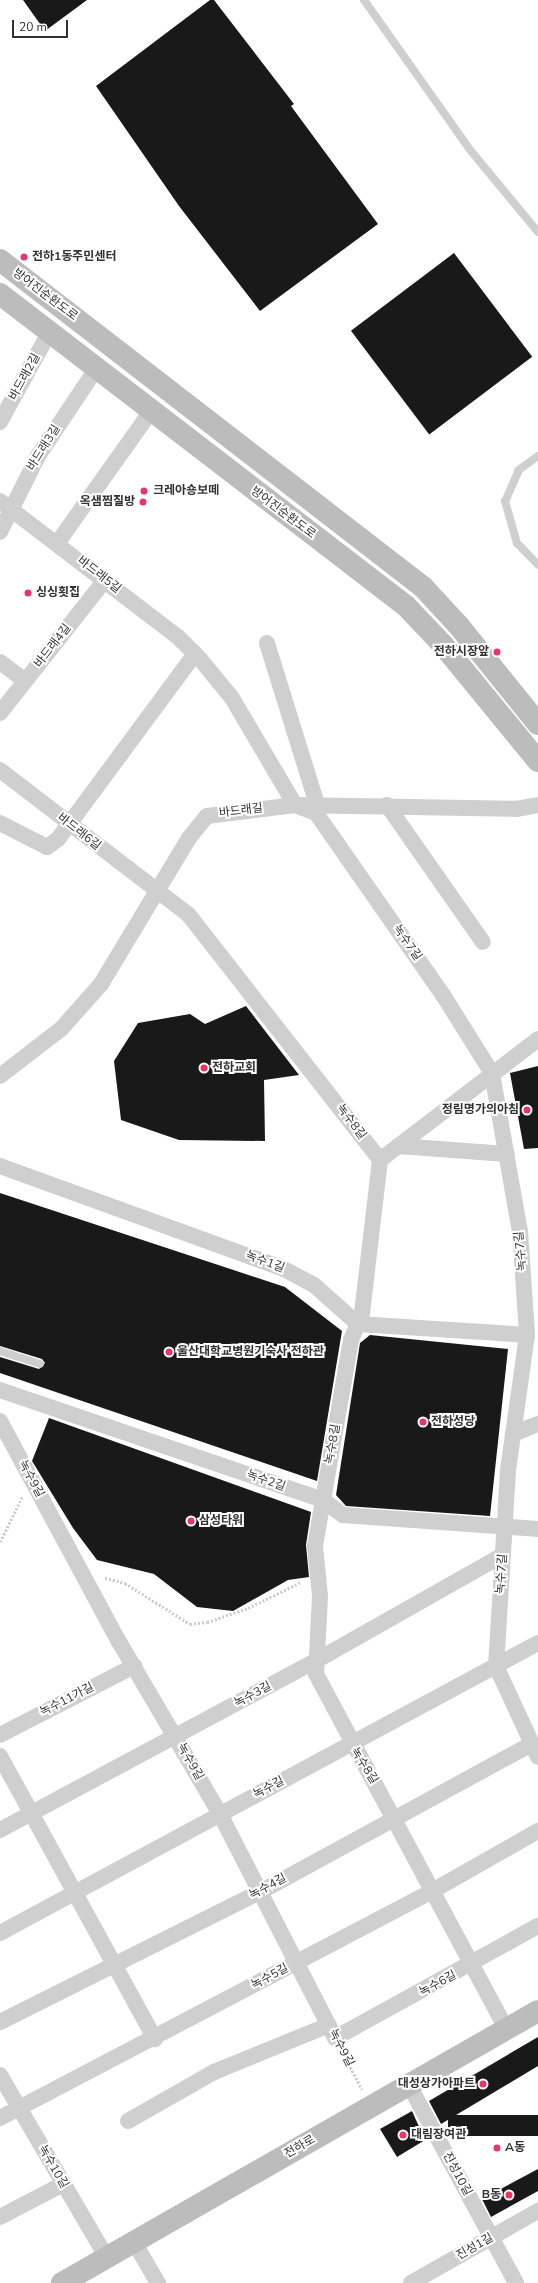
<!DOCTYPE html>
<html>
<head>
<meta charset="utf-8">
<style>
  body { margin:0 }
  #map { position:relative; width:538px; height:2283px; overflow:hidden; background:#fff; font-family:"Nunito Sans","Noto Sans KR",sans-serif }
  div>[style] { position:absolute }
  .building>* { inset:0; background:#191919; transform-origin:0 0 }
  .path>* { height:2.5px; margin-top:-1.25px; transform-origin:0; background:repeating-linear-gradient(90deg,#ccc 0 2px,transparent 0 4px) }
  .lane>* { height:8px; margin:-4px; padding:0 4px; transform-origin:4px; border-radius:4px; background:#cfcfcf }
  .street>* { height:16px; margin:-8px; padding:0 8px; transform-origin:8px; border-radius:8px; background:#cfcfcf }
  .secondary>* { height:22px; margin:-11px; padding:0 11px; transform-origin:11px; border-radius:11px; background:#bcbcbc }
  .dots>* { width:11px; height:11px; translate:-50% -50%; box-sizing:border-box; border:2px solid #fff; border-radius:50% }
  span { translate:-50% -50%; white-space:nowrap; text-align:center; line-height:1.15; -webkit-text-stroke:4px #fff; paint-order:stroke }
  .poi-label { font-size:12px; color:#323232; font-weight:700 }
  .left { translate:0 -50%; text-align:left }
  .right { translate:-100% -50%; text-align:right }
  .street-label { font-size:12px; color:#323232 }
  .scale { position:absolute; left:12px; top:20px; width:56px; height:18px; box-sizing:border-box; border:2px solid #323232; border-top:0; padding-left:5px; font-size:12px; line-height:14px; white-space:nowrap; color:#323232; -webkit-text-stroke:3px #fff; paint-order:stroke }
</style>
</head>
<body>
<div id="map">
  <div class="building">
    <i style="clip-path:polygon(23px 0,87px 0,45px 31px)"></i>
    <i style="clip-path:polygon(210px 0,214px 0,294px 104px,291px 106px,378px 224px,260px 311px,179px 206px,96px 86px)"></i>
    <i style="left:454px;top:253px;width:130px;height:129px;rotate:53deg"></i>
    <i style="clip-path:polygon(246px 1006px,299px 1075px,264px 1080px,265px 1141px,179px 1140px,121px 1120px,114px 1061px,138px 1023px,190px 1014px,205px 1024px)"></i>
    <i style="clip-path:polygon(538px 1066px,538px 1148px,524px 1149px,510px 1073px)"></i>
    <i style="clip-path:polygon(0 1193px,285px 1287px,342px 1331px,317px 1481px,0 1373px,0 1357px,39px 1369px,45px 1363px,42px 1359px,0 1346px)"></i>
    <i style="clip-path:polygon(370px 1335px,508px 1349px,490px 1516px,346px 1506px,336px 1495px,360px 1343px)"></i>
    <i style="clip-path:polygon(49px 1418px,311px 1512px,306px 1545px,309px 1577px,288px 1580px,233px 1611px,197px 1607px,154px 1574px,97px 1560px,73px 1528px,32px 1461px)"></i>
    <i style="clip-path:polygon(538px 2037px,538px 2066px,441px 2124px,429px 2101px)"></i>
    <i style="clip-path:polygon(412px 2111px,425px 2140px,397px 2157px,380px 2129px)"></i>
    <i style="left:538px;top:2115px;width:21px;height:90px;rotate:90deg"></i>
    <i style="clip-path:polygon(538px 2169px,538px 2191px,491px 2217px,482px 2199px)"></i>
  </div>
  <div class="path">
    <i style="left:0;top:1542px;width:50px;rotate:-63.9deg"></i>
    <i style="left:105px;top:1578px;width:21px;rotate:14deg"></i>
    <i style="left:125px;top:1583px;width:77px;rotate:32.2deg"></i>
    <i style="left:190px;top:1624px;width:17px;rotate:-7deg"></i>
    <i style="left:207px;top:1622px;width:43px;rotate:-18.9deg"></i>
    <i style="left:248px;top:1608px;width:59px;rotate:-26.1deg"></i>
    <i style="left:343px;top:2053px;width:41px;rotate:62.2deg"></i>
  </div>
  <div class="lane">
    <i style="left:364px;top:0;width:185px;rotate:54.7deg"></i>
    <i style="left:471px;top:151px;width:105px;rotate:50.4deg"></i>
    <i style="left:538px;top:456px;width:24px;rotate:144deg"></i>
    <i style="left:519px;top:470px;width:34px;rotate:114deg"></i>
    <i style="left:505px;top:501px;width:44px;rotate:74.1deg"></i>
    <i style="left:517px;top:543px;width:30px;rotate:46deg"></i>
    <i style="left:0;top:1351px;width:42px;rotate:18deg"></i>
  </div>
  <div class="street">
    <i style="left:0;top:422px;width:104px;rotate:-61.2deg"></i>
    <i style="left:0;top:501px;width:225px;rotate:37.4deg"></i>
    <i style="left:179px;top:638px;width:30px;rotate:45deg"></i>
    <i style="left:200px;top:659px;width:50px;rotate:50.6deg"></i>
    <i style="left:232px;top:698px;width:124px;rotate:59.5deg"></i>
    <i style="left:295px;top:805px;width:22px;rotate:21deg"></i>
    <i style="left:316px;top:813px;width:222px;rotate:55.1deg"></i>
    <i style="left:443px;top:995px;width:92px;rotate:57.9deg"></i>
    <i style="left:492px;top:1073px;width:160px;rotate:80deg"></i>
    <i style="left:520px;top:1231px;width:104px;rotate:86.1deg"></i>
    <i style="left:527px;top:1335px;width:137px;rotate:98deg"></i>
    <i style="left:508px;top:1471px;width:195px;rotate:93.5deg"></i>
    <i style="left:496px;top:1666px;width:100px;rotate:65.2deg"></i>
    <i style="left:0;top:532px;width:85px;rotate:-63.4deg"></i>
    <i style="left:38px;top:456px;width:105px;rotate:-56.3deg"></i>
    <i style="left:58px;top:542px;width:161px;rotate:-54.6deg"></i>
    <i style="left:267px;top:643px;width:170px;rotate:72.8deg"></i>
    <i style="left:0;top:662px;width:31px;rotate:37deg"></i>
    <i style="left:0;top:713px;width:169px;rotate:-51.7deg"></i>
    <i style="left:0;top:770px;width:237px;rotate:37.5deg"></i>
    <i style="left:188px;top:914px;width:312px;rotate:52deg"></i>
    <i style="left:380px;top:1160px;width:154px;rotate:96.7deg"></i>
    <i style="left:362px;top:1313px;width:29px;rotate:112deg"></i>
    <i style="left:351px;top:1340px;width:209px;rotate:99.9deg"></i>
    <i style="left:315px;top:1546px;width:50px;rotate:84.3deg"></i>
    <i style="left:320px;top:1596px;width:78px;rotate:92.9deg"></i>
    <i style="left:316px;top:1674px;width:403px;rotate:61.8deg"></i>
    <i style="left:387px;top:805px;width:167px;rotate:55deg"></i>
    <i style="left:0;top:823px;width:53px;rotate:27.1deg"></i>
    <i style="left:47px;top:847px;width:14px;rotate:-36deg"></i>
    <i style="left:58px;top:839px;width:230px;rotate:-53.5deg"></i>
    <i style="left:0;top:1076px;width:78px;rotate:-37.7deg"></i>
    <i style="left:62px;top:1028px;width:59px;rotate:-48.4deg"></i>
    <i style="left:101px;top:984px;width:170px;rotate:-58.9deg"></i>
    <i style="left:189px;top:838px;width:28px;rotate:-51deg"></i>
    <i style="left:207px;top:816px;width:89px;rotate:-7.1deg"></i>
    <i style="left:295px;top:805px;width:221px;rotate:1deg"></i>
    <i style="left:516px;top:809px;width:22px;rotate:-10deg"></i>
    <i style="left:398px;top:1146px;width:109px;rotate:4.2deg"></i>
    <i style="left:380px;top:1160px;width:199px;rotate:-37.4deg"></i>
    <i style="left:0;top:1166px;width:300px;rotate:19.9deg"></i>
    <i style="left:282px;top:1268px;width:36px;rotate:28deg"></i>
    <i style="left:314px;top:1285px;width:59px;rotate:41.6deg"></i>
    <i style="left:358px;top:1324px;width:169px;rotate:3.7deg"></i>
    <i style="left:0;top:1390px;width:341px;rotate:18.8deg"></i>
    <i style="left:323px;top:1500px;width:25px;rotate:37deg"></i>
    <i style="left:343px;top:1515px;width:196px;rotate:4.1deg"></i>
    <i style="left:0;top:1421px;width:249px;rotate:61.7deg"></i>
    <i style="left:118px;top:1640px;width:202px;rotate:59.6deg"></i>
    <i style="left:220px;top:1814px;width:252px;rotate:62.8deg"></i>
    <i style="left:335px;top:2038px;width:232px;rotate:-28.9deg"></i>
    <i style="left:513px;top:1434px;width:27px;rotate:-22deg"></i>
    <i style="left:0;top:1735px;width:151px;rotate:-27.2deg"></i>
    <i style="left:0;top:1756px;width:323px;rotate:61.3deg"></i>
    <i style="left:0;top:1830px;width:362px;rotate:-28.2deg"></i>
    <i style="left:319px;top:1659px;width:211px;rotate:-29.5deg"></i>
    <i style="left:0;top:1933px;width:611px;rotate:-28.33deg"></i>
    <i style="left:0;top:2022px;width:291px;rotate:-26.6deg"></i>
    <i style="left:260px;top:1892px;width:310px;rotate:-28.6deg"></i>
    <i style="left:0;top:2075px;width:212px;rotate:59.7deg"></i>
    <i style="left:409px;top:2085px;width:225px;rotate:61.6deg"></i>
    <i style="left:0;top:2118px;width:490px;rotate:-27.7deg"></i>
    <i style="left:434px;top:1890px;width:120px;rotate:-29.6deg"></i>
    <i style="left:128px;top:2121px;width:99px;rotate:-29.7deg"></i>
    <i style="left:214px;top:2072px;width:124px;rotate:-22.2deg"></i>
    <i style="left:0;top:2217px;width:71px;rotate:-27.6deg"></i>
    <i style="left:134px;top:2242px;width:48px;rotate:59.7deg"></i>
    <i style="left:411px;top:2283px;width:146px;rotate:-29.6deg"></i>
  </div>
  <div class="secondary">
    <i style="left:0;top:260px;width:535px;rotate:37.71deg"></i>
    <i style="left:423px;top:587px;width:53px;rotate:47.3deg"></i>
    <i style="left:459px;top:626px;width:126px;rotate:51.1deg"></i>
    <i style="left:0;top:294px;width:512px;rotate:37.54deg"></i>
    <i style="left:406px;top:606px;width:54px;rotate:46.5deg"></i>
    <i style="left:443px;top:645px;width:150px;rotate:50.7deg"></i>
    <i style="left:62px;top:2283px;width:548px;rotate:-29.74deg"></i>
  </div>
  <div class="dots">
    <i style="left:24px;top:257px;background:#e73566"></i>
    <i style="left:144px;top:491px;background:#e73566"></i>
    <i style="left:143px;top:502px;background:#e73566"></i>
    <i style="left:28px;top:593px;background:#e73566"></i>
    <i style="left:497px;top:652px;background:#e73566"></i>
    <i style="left:204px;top:1068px;background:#e73566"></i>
    <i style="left:527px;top:1110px;background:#e73566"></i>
    <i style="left:169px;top:1352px;background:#e73566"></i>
    <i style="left:423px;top:1422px;background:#e73566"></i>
    <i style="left:191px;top:1521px;background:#e73566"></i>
    <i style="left:483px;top:2084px;background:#e73566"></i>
    <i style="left:403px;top:2135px;background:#e73566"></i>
    <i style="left:497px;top:2148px;background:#e73566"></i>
    <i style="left:509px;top:2195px;background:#e73566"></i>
  </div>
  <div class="poi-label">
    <span class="left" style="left:32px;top:257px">전하1동주민센터</span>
    <span class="left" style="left:153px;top:491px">크레아숑보떼</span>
    <span class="right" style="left:135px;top:502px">옥샘찜질방</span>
    <span class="left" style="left:36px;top:593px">싱싱횟집</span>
    <span class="right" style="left:489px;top:652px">전하시장앞</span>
    <span class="left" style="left:212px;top:1068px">전하교회</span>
    <span class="right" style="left:519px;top:1110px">정림명가의아침</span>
    <span class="left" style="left:177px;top:1352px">울산대학교병원기숙사 전하관</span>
    <span class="left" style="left:431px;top:1422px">전하성당</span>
    <span class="left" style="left:199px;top:1521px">삼성타워</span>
    <span class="right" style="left:475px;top:2084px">대성상가아파트</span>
    <span class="left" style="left:411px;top:2135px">대림장여관</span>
    <span class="left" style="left:505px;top:2148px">A동</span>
    <span class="right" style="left:501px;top:2195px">B동</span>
  </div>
  <div class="street-label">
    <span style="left:45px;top:295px;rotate:37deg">방어진순환도로</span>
    <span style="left:25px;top:377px;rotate:-61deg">바드래2길</span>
    <span style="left:44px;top:448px;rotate:-58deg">바드래3길</span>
    <span style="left:283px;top:513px;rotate:37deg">방어진순환도로</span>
    <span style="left:99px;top:575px;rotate:38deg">바드래5길</span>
    <span style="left:53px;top:646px;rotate:-52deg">바드래4길</span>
    <span style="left:241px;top:811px;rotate:-7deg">바드래길</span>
    <span style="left:79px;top:832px;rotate:38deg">바드래6길</span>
    <span style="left:407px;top:943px;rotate:55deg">녹수7길</span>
    <span style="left:351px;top:1122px;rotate:53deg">녹수8길</span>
    <span style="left:521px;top:1251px;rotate:-95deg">녹수7길</span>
    <span style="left:265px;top:1262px;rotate:21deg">녹수1길</span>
    <span style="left:333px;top:1444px;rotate:-80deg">녹수8길</span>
    <span style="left:31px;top:1479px;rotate:62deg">녹수9길</span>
    <span style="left:266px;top:1481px;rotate:19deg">녹수2길</span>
    <span style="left:502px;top:1574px;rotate:-86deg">녹수7길</span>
    <span style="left:253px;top:1695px;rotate:-28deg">녹수3길</span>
    <span style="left:67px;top:1700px;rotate:-27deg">녹수11가길</span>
    <span style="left:190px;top:1762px;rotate:60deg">녹수9길</span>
    <span style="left:364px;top:1766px;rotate:58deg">녹수8길</span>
    <span style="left:269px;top:1788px;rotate:-28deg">녹수길</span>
    <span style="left:268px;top:1887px;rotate:-28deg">녹수4길</span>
    <span style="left:270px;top:1977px;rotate:-28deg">녹수5길</span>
    <span style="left:438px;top:1984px;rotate:-28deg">녹수6길</span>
    <span style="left:341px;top:2048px;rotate:63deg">녹수9길</span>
    <span style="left:300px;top:2147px;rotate:-30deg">전하로</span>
    <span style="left:53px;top:2167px;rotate:60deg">녹수10길</span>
    <span style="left:457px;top:2174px;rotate:62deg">진성10길</span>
    <span style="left:475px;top:2247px;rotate:-30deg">진성1길</span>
  </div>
  <div class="scale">20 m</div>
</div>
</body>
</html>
